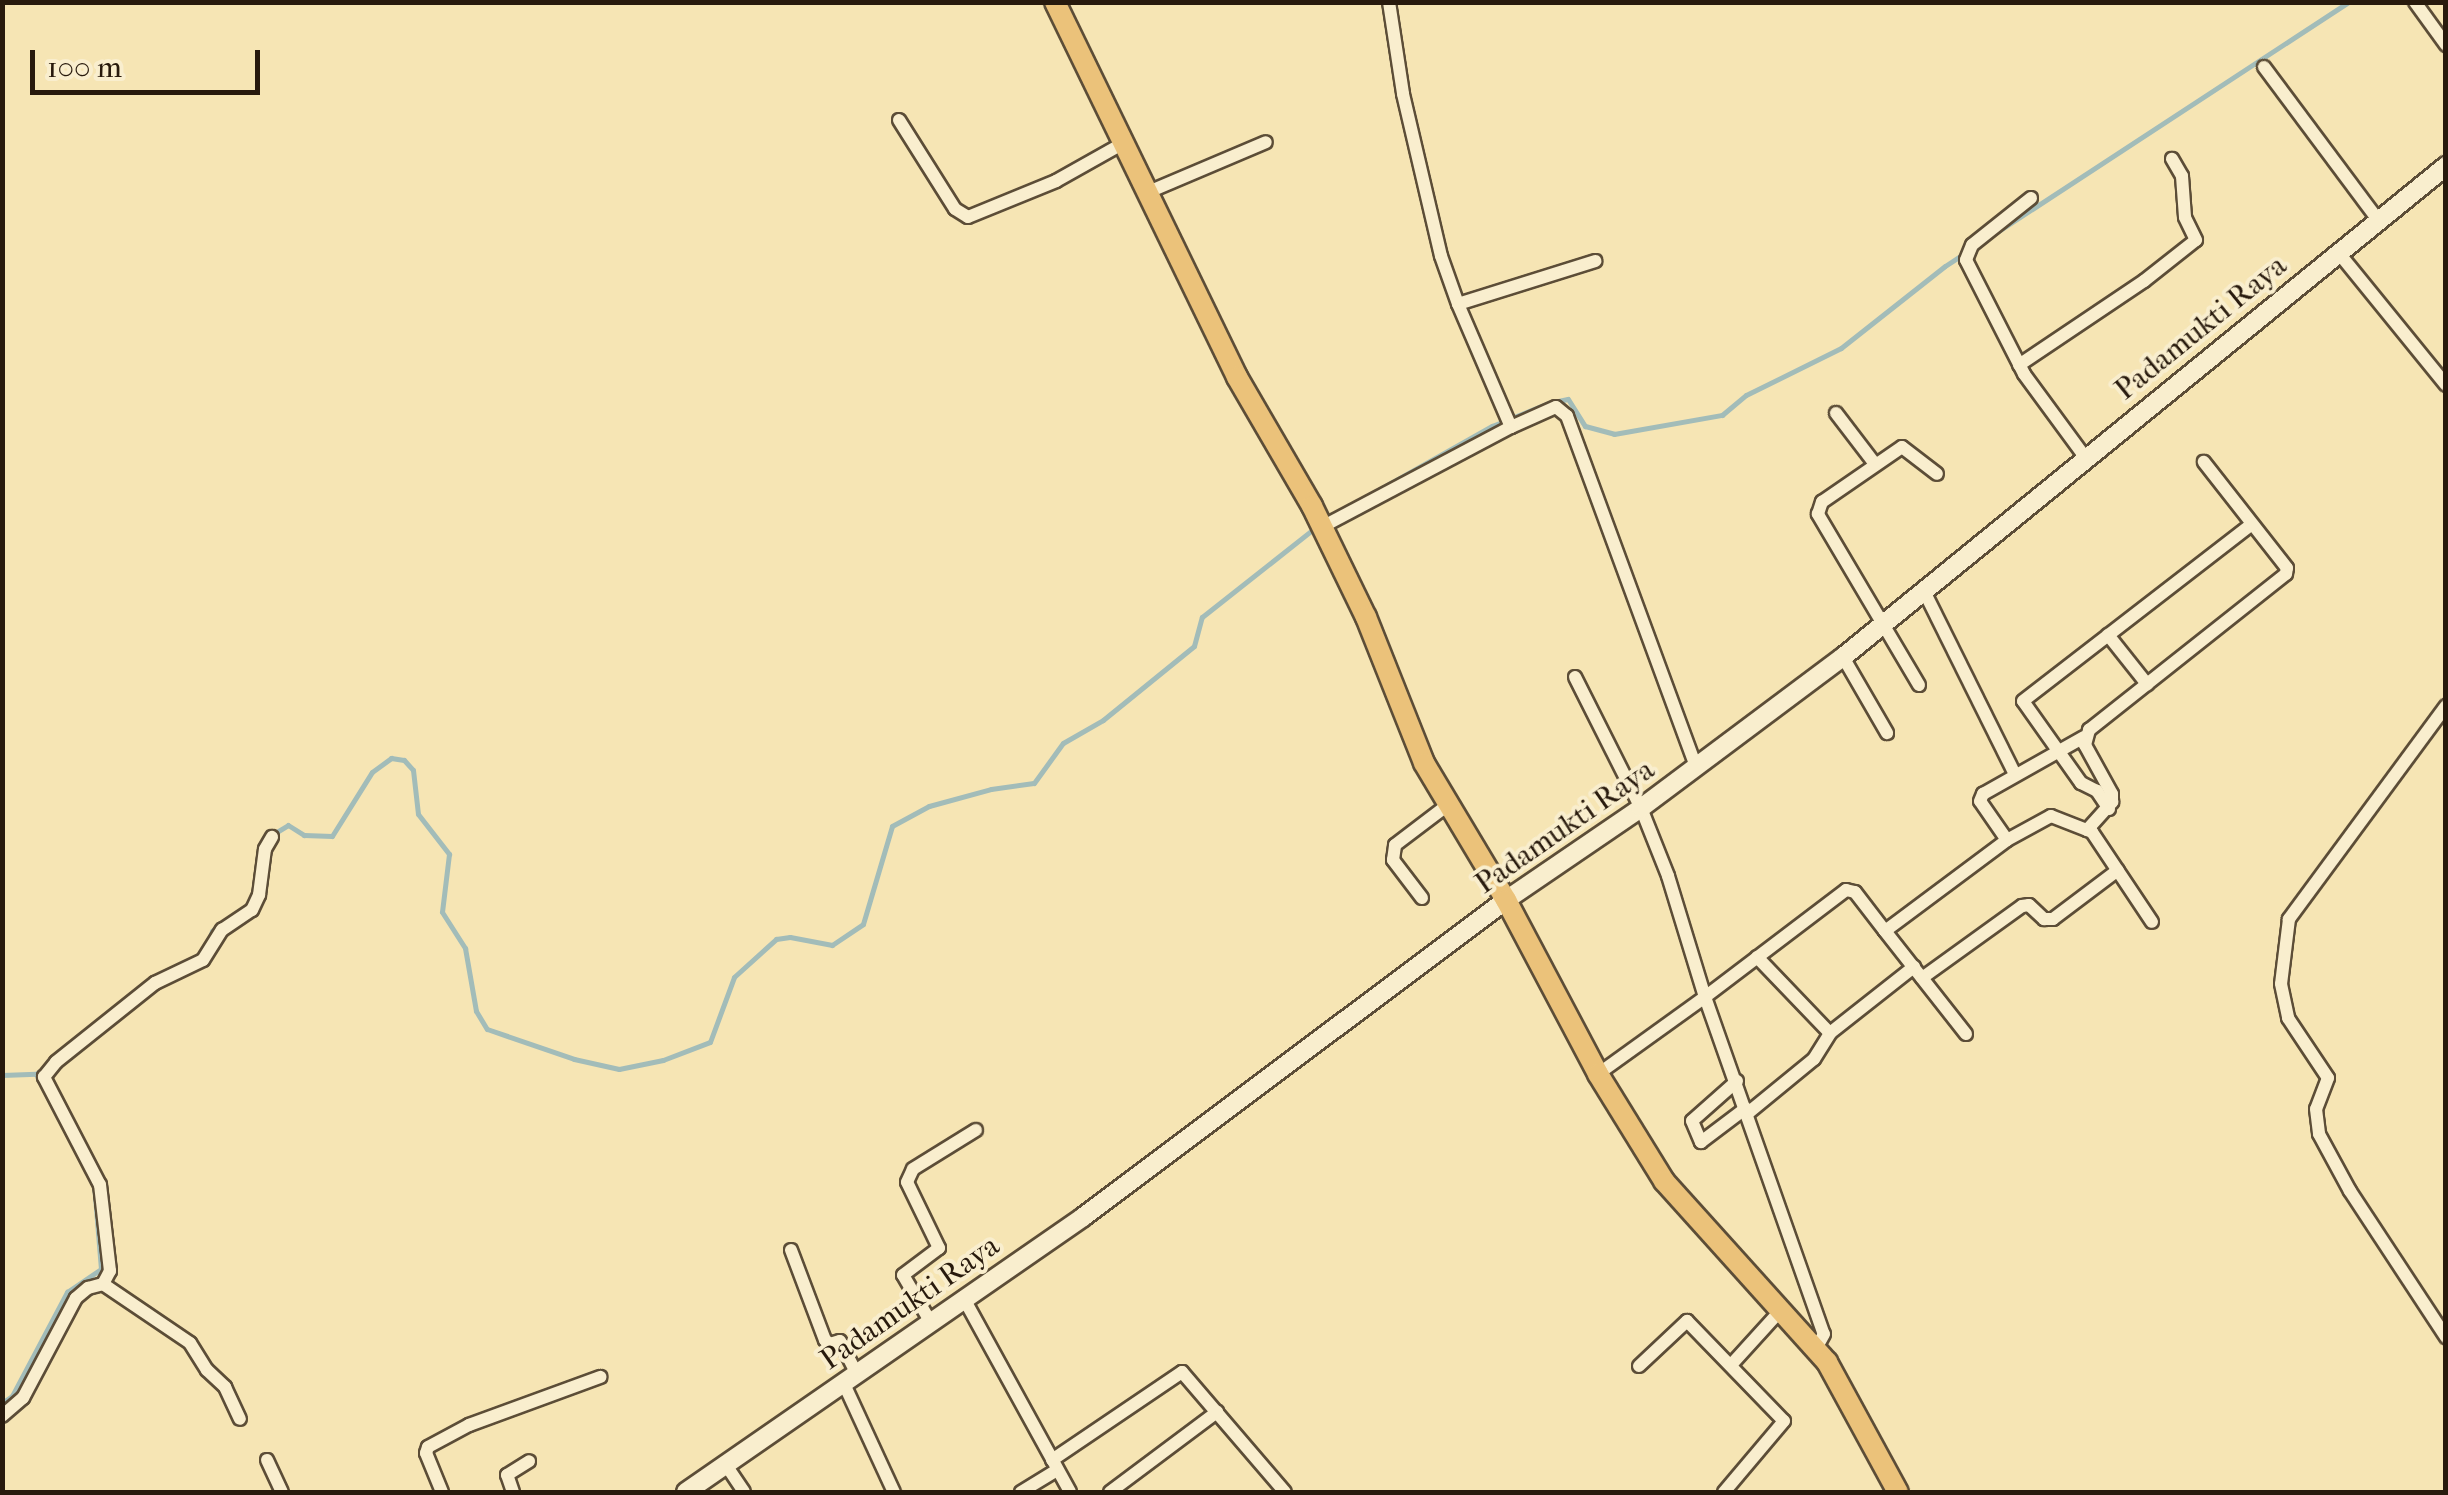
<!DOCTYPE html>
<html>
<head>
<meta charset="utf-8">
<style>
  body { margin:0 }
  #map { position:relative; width:2448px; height:1495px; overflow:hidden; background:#f6e5b4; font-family:"IM FELL French Canon",serif }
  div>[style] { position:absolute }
  .stream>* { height:5px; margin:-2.5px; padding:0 2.5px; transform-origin:2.5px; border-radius:2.5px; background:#a2bcb9 }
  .roads { filter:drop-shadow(2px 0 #5c4d37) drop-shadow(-2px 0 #5c4d37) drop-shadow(0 2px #5c4d37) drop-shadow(0 -2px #5c4d37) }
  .street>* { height:12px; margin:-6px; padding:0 6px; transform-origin:6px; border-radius:6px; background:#f9eece }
  .secondary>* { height:18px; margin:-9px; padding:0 9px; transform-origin:9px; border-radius:9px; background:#f9eece }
  .primary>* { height:20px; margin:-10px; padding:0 10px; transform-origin:10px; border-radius:10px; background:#ebc27a }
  span { translate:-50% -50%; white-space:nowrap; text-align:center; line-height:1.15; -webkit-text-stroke:8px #f9eece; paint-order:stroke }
  .street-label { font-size:30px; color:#281a0d }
  .frame { position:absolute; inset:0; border:5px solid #281a0d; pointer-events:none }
  .scale { position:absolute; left:30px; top:50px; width:230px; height:45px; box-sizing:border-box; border:5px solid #281a0d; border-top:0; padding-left:12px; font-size:30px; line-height:35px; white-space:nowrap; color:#281a0d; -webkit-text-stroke:8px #f9eece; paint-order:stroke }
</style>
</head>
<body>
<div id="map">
  <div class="stream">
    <i style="left:1325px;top:520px;width:192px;rotate:-29.4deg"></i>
    <i style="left:1492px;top:426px;width:61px;rotate:-22deg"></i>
    <i style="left:1549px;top:403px;width:19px;rotate:-12deg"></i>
    <i style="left:1568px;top:399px;width:32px;rotate:58deg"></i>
    <i style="left:1585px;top:426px;width:30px;rotate:15deg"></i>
    <i style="left:1614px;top:434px;width:110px;rotate:-10deg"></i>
    <i style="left:1722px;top:415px;width:31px;rotate:-40deg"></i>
    <i style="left:1746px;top:395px;width:106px;rotate:-26.3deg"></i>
    <i style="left:1841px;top:348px;width:132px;rotate:-38.3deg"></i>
    <i style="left:1945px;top:266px;width:482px;rotate:-33.2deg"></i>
    <i style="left:270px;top:836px;width:21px;rotate:-31deg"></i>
    <i style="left:288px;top:825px;width:19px;rotate:32deg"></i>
    <i style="left:304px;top:835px;width:28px;rotate:2deg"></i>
    <i style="left:332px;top:836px;width:75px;rotate:-58deg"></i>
    <i style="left:372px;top:772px;width:24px;rotate:-36deg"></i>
    <i style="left:391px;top:758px;width:13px;rotate:9deg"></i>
    <i style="left:404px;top:760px;width:13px;rotate:48deg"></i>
    <i style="left:413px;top:770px;width:44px;rotate:83.5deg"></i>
    <i style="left:418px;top:814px;width:51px;rotate:52.2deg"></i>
    <i style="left:449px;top:854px;width:58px;rotate:96.9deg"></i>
    <i style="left:442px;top:912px;width:43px;rotate:57.4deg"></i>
    <i style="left:465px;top:948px;width:64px;rotate:80.1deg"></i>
    <i style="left:476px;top:1011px;width:21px;rotate:59deg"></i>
    <i style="left:487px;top:1029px;width:92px;rotate:19deg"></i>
    <i style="left:574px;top:1059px;width:46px;rotate:12.5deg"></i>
    <i style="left:619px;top:1069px;width:45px;rotate:-11.6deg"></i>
    <i style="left:663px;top:1060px;width:50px;rotate:-21deg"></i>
    <i style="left:710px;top:1042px;width:69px;rotate:-69.7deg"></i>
    <i style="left:734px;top:977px;width:57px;rotate:-42.1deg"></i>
    <i style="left:776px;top:939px;width:14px;rotate:-8deg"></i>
    <i style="left:790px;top:937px;width:43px;rotate:10.8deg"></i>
    <i style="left:832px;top:945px;width:37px;rotate:-34deg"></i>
    <i style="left:863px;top:924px;width:102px;rotate:-73.5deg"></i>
    <i style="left:892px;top:826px;width:42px;rotate:-28.4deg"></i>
    <i style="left:929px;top:806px;width:64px;rotate:-15.3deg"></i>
    <i style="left:991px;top:789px;width:43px;rotate:-7.9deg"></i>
    <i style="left:1034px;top:783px;width:49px;rotate:-54.1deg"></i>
    <i style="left:1063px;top:743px;width:46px;rotate:-29.9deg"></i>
    <i style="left:1103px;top:720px;width:117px;rotate:-39.1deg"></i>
    <i style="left:1194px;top:646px;width:30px;rotate:-75deg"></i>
    <i style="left:1202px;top:617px;width:145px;rotate:-38.3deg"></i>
    <i style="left:207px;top:945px;width:15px;rotate:-70deg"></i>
    <i style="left:212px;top:931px;width:19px;rotate:-39deg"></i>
    <i style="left:44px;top:1068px;width:10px;rotate:143deg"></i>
    <i style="left:36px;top:1074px;width:34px;rotate:63deg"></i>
    <i style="left:2px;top:1075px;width:34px;rotate:-2deg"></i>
    <i style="left:2px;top:1403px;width:12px;rotate:-35deg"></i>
    <i style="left:12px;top:1396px;width:118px;rotate:-62.1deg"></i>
    <i style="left:67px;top:1292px;width:41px;rotate:-34.1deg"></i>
    <i style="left:101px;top:1269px;width:85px;rotate:-94.7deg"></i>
  </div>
  <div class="roads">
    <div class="street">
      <i style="left:1389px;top:2px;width:93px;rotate:81.3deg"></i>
      <i style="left:1403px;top:94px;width:166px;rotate:76.8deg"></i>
      <i style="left:1441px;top:256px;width:51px;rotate:70.5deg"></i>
      <i style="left:1458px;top:304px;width:134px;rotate:66.7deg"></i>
      <i style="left:1511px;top:427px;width:49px;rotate:-24deg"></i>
      <i style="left:1556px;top:407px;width:14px;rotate:39deg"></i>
      <i style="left:1567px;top:416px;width:374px;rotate:69.8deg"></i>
      <i style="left:2415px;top:2px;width:53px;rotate:54.2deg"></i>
      <i style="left:2264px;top:67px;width:191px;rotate:53.3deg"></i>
      <i style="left:899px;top:120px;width:105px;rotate:57.8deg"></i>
      <i style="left:955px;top:209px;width:15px;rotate:32deg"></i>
      <i style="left:968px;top:217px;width:95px;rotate:-22.2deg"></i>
      <i style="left:1056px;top:181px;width:76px;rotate:-29.3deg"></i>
      <i style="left:1146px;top:193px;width:130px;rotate:-23deg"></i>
      <i style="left:2031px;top:198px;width:75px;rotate:141.5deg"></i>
      <i style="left:1972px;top:245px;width:16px;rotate:112deg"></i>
      <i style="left:1966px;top:260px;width:128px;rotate:63deg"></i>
      <i style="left:2024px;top:374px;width:103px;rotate:53.7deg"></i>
      <i style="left:2338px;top:252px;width:171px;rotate:50.9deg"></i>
      <i style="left:1458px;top:304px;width:144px;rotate:-17.4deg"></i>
      <i style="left:2019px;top:365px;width:151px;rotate:-33.9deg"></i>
      <i style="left:2144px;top:281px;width:66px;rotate:-38.3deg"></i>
      <i style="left:2196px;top:240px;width:25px;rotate:-116deg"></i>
      <i style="left:2185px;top:217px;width:41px;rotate:-94.2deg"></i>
      <i style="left:2182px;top:176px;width:20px;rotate:-120deg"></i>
      <i style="left:1836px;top:413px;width:64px;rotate:52.6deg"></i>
      <i style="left:1322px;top:527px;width:214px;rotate:-27.9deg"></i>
      <i style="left:1924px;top:591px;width:204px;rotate:63.6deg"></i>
      <i style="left:2108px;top:635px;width:63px;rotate:51.5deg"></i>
      <i style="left:1843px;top:657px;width:88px;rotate:59.9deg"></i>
      <i style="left:1575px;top:677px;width:147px;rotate:63.3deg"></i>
      <i style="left:1641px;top:808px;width:73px;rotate:68.3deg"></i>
      <i style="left:1668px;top:876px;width:127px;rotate:73deg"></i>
      <i style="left:1705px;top:997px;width:177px;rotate:-37.2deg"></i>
      <i style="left:1846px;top:890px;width:9px;rotate:13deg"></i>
      <i style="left:1855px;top:892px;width:49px;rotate:52.4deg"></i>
      <i style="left:1885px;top:931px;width:152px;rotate:-36.7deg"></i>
      <i style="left:2007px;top:840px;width:47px;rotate:-124.7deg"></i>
      <i style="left:1980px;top:801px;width:8px;rotate:-67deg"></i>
      <i style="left:1983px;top:794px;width:116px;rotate:-29.4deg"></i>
      <i style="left:1919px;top:685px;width:199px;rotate:-120.6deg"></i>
      <i style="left:1818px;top:514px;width:13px;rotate:-72deg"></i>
      <i style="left:1822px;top:502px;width:97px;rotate:-34.5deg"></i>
      <i style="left:1902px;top:447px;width:44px;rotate:37.6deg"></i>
      <i style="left:2446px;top:706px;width:265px;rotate:126.4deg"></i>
      <i style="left:2289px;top:919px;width:65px;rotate:97deg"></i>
      <i style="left:2281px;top:984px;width:35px;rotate:78deg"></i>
      <i style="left:2288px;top:1018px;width:72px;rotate:56.3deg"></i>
      <i style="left:2328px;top:1078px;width:33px;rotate:111deg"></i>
      <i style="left:2316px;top:1109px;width:25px;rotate:83deg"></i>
      <i style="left:2319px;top:1134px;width:65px;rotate:61.5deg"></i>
      <i style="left:2350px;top:1191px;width:175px;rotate:56.7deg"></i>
      <i style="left:2109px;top:809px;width:22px;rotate:-124deg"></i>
      <i style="left:2097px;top:791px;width:18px;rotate:-153deg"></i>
      <i style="left:2081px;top:783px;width:100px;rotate:-125.3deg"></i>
      <i style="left:2023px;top:701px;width:289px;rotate:-37.7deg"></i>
      <i style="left:2087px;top:830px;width:38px;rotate:-48deg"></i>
      <i style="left:2112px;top:802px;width:8px;rotate:-90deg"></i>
      <i style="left:2112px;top:794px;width:56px;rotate:-118.9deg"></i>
      <i style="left:2085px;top:745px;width:16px;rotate:-75deg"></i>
      <i style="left:2089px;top:730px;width:251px;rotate:-38.4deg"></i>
      <i style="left:2286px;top:574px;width:6px;rotate:-81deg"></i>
      <i style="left:2287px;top:568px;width:135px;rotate:-128.1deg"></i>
      <i style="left:2007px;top:840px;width:50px;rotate:-28.6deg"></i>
      <i style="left:2051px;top:816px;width:44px;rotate:21.3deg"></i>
      <i style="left:2092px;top:832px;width:108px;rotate:56.3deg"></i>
      <i style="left:1422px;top:898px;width:48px;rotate:-127.3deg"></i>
      <i style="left:1393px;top:860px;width:15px;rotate:-82deg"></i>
      <i style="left:1395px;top:845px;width:68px;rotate:-37.2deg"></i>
      <i style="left:1885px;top:931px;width:131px;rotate:51.8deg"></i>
      <i style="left:1757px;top:957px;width:105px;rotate:46.2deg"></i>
      <i style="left:1830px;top:1033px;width:107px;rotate:-38.2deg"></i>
      <i style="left:1922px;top:978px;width:123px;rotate:-35.8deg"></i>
      <i style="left:2022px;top:906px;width:7px;rotate:-8deg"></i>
      <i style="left:2029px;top:905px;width:21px;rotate:43deg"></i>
      <i style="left:2044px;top:919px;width:9px"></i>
      <i style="left:2053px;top:919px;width:81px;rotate:-37deg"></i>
      <i style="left:1598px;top:1074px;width:132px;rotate:-35.7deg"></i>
      <i style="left:1705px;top:997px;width:357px;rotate:70.6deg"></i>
      <i style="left:1824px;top:1334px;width:18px;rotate:119deg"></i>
      <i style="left:1737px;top:1081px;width:60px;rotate:138.4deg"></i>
      <i style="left:1692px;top:1121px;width:23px;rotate:67deg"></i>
      <i style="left:1701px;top:1142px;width:56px;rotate:-37.1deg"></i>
      <i style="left:1748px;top:1113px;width:85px;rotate:-39.3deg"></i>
      <i style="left:1814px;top:1059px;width:31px;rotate:-58deg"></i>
      <i style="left:791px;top:1250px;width:96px;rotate:69.3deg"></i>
      <i style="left:825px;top:1340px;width:6px;rotate:39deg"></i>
      <i style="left:830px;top:1344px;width:10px;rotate:-17deg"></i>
      <i style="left:840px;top:1341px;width:38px;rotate:63deg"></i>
      <i style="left:103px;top:1284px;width:15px;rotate:-62deg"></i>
      <i style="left:110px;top:1271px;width:87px;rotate:-96.6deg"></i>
      <i style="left:100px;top:1185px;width:122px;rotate:-117.4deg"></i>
      <i style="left:44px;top:1077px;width:19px;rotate:-51deg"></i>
      <i style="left:56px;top:1062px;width:127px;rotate:-38.6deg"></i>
      <i style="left:155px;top:983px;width:53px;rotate:-25.6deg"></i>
      <i style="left:203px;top:960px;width:36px;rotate:-58deg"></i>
      <i style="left:222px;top:930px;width:36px;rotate:-34deg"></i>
      <i style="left:252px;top:910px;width:17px;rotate:-65deg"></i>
      <i style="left:259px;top:895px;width:46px;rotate:-82.6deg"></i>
      <i style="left:265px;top:849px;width:14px;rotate:-60deg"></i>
      <i style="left:963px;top:1297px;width:222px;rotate:61.2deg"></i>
      <i style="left:930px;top:1321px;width:53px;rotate:-120.4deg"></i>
      <i style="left:903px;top:1275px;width:45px;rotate:-36.9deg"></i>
      <i style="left:939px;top:1248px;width:73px;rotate:-115.9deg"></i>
      <i style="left:907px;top:1182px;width:14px;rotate:-65deg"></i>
      <i style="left:913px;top:1169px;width:74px;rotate:-31.8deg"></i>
      <i style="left:1731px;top:1365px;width:72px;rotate:-47.8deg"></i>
      <i style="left:1639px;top:1366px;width:66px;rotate:-43.2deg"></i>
      <i style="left:1687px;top:1321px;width:139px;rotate:45.9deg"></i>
      <i style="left:1784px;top:1421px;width:93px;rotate:130.2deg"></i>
      <i style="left:844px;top:1384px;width:119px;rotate:65.2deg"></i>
      <i style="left:2px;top:1416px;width:28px;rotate:-41deg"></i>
      <i style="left:23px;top:1398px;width:113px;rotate:-62.1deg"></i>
      <i style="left:76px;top:1298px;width:16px;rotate:-40deg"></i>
      <i style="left:88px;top:1288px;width:16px;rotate:-15deg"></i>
      <i style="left:103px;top:1284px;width:105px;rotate:34.1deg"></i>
      <i style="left:190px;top:1343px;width:32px;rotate:58deg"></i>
      <i style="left:207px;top:1370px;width:25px;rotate:43deg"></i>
      <i style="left:225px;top:1387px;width:35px;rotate:65deg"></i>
      <i style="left:267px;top:1460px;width:35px;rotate:65deg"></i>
      <i style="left:1052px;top:1460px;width:157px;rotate:-34.1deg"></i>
      <i style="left:1182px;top:1372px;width:158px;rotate:49.4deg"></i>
      <i style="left:726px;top:1465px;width:32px;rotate:56deg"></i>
      <i style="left:442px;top:1492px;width:42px;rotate:-112.3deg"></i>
      <i style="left:426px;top:1453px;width:6px;rotate:-72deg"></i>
      <i style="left:428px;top:1447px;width:47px;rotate:-28.2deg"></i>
      <i style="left:469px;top:1425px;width:140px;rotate:-20.1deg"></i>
      <i style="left:513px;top:1492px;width:18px;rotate:-109deg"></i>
      <i style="left:507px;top:1475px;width:26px;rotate:-32deg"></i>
      <i style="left:1021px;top:1492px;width:42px;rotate:-31.4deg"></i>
      <i style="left:1110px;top:1492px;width:134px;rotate:-36.8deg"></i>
    </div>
    <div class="secondary">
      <i style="left:686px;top:1492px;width:483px;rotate:-34.7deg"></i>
      <i style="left:1083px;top:1217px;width:529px;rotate:-36.85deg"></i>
      <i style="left:1506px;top:900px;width:163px;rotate:-34.3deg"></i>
      <i style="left:1641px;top:808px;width:252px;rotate:-36.8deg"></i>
      <i style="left:1843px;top:657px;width:778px;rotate:-39.15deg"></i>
    </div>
    <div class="primary">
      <i style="left:1055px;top:2px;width:417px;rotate:64.1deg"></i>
      <i style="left:1237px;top:377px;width:149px;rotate:59.8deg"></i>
      <i style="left:1312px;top:506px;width:123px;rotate:64.1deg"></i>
      <i style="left:1366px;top:617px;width:157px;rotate:68.3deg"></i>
      <i style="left:1424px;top:763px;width:160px;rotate:59.1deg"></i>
      <i style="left:1506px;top:900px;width:197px;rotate:62.1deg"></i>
      <i style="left:1598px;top:1074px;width:126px;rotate:58.3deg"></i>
      <i style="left:1664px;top:1181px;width:244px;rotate:48deg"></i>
      <i style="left:1827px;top:1362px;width:148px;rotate:61.4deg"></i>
    </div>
  </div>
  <div class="street-label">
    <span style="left:2201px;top:328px;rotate:-39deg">Padamukti Raya</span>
    <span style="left:1565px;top:827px;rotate:-35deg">Padamukti Raya</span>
    <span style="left:910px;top:1303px;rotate:-35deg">Padamukti Raya</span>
  </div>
  <div class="frame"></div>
  <div class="scale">100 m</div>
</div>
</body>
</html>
